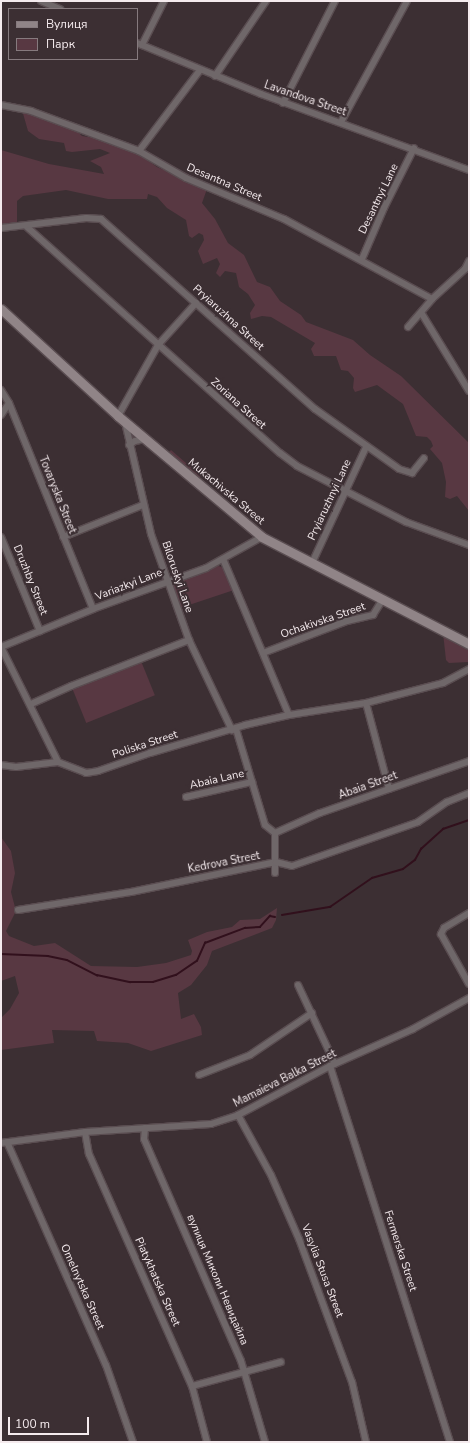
<!DOCTYPE html>
<html>
<head>
<meta charset="utf-8">
<style>
  body { margin:0 }
  #map { position:relative; width:470px; height:1443px; overflow:hidden; background:#3c2f33; font-family:"Nunito Sans",sans-serif }
  div>[style] { position:absolute }
  .green>* { inset:0; background:#583842; transform-origin:0 0 }
  .stream>* { height:1.5px; margin:-0.75px; padding:0 0.75px; transform-origin:0.75px; border-radius:0.75px; background:#31101c }
  .roads { filter:drop-shadow(1px 0 #5a4d51) drop-shadow(-1px 0 #5a4d51) drop-shadow(0 1px #5a4d51) drop-shadow(0 -1px #5a4d51) }
  .street>* { height:6px; margin:-3px; padding:0 3px; transform-origin:3px; border-radius:3px; background:#6f6769 }
  .secondary>* { height:9px; margin:-4.5px; padding:0 4.5px; transform-origin:4.5px; border-radius:4.5px; background:#908487 }
  span { translate:-50% -50%; white-space:nowrap; text-align:center; line-height:1.15; -webkit-text-stroke:4px #3c2f33; paint-order:stroke }
  .street-label { font-size:11px; color:#f5ebee }
  .frame { position:absolute; inset:0; border:2px solid #f5ebee; pointer-events:none }
  .legend { position:absolute; left:8px; top:8px; width:130px; height:52px; box-sizing:border-box; background:#3c2f33; border:1px solid #867a7e; margin:0; padding:5px 7px; list-style:none; font-size:12px; color:#f5ebee }
  .legend li { display:flex; align-items:center; gap:8px; height:20px }
  .legend b { width:20px; border:1px solid #867a7e }
  .scale { position:absolute; left:8px; top:1417px; width:81px; height:18px; box-sizing:border-box; border:2px solid #f5ebee; border-top:0; padding-left:5px; font-size:12px; line-height:14px; white-space:nowrap; color:#f5ebee; -webkit-text-stroke:3px #3c2f33; paint-order:stroke }
</style>
</head>
<body>
<div id="map">
  <div class="green">
    <i style="clip-path:polygon(22px 110px,75px 129px,82px 136px,102px 139px,136px 152px,157px 167px,207px 189px,202px 203px,215px 219px,228px 243px,244px 255px,257px 282px,270px 287px,280px 301px,301px 315px,306px 322px,353px 340px,370px 355px,401px 376px,469px 443px,469px 511px,457px 496px,450px 499px,445px 497px,446px 482px,442px 463px,430px 449px,433px 446px,431px 441px,427px 437px,416px 436px,403px 404px,377px 385px,355px 392px,353px 388px,354px 378px,348px 371px,341px 370px,336px 356px,314px 356px,311px 349px,315px 343px,271px 317px,262px 316px,251px 319px,250px 313px,255px 305px,248px 294px,239px 287px,236px 273px,225px 271px,220px 277px,216px 273px,220px 264px,217px 258px,203px 264px,198px 251px,204px 240px,203px 235px,199px 233px,192px 238px,189px 236px,186px 220px,167px 208px,157px 197px,148px 194px,147px 199px,108px 199px,66px 190px,23px 196px,17px 201px,17px 226px,1px 226px,1px 150px,49px 164px,104px 174px,101px 167px,90px 161px,110px 153px,100px 149px,72px 152px,66px 151px,64px 143px,39px 139px,28px 131px)"></i>
    <i style="clip-path:polygon(171px 450px,201px 476px,197px 480px,184px 469px,186px 466px,168px 453px)"></i>
    <i style="clip-path:polygon(216px 565px,224px 568px,234px 590px,180px 608px,172px 583px)"></i>
    <i style="clip-path:polygon(443px 633px,469px 648px,469px 662px,449px 663px,446px 660px)"></i>
    <i style="left:141px;top:661px;width:37px;height:74px;rotate:68deg"></i>
    <i style="clip-path:polygon(1px 837px,11px 851px,15px 873px,11px 892px,16px 911px,6px 931px,9px 936px,34px 946px,55px 943px,91px 966px,137px 967px,166px 963px,191px 955px,192px 951px,188px 940px,207px 932px,232px 927px,240px 920px,260px 919px,277px 908px,276px 920px,272px 928px,212px 951px,207px 965px,191px 985px,178px 993px,181px 1019px,194px 1014px,201px 1027px,202px 1035px,151px 1051px,128px 1043px,97px 1041px,94px 1031px,52px 1030px,54px 1043px,1px 1050px,1px 1018px,10px 1009px,19px 993px,15px 976px,1px 981px)"></i>
  </div>
  <div class="stream">
    <i style="left:282px;top:915px;width:49px;rotate:-9.5deg"></i>
    <i style="left:330px;top:907px;width:51px;rotate:-34.6deg"></i>
    <i style="left:372px;top:878px;width:32px;rotate:-16deg"></i>
    <i style="left:403px;top:869px;width:15px;rotate:-37deg"></i>
    <i style="left:415px;top:860px;width:13px;rotate:-61deg"></i>
    <i style="left:421px;top:849px;width:30px;rotate:-42deg"></i>
    <i style="left:443px;top:829px;width:28px;rotate:-19deg"></i>
    <i style="left:1px;top:954px;width:47px;rotate:2.4deg"></i>
    <i style="left:48px;top:956px;width:19px;rotate:12deg"></i>
    <i style="left:67px;top:960px;width:34px;rotate:27deg"></i>
    <i style="left:97px;top:975px;width:34px;rotate:12deg"></i>
    <i style="left:130px;top:982px;width:23px"></i>
    <i style="left:153px;top:982px;width:24px;rotate:-17deg"></i>
    <i style="left:176px;top:975px;width:25px;rotate:-34deg"></i>
    <i style="left:197px;top:961px;width:20px;rotate:-66deg"></i>
    <i style="left:205px;top:943px;width:43px;rotate:-20.6deg"></i>
    <i style="left:245px;top:928px;width:15px;rotate:-4deg"></i>
    <i style="left:260px;top:927px;width:15px;rotate:-48deg"></i>
    <i style="left:270px;top:916px;width:5px;rotate:11deg"></i>
  </div>
  <div class="roads">
    <div class="street">
      <i style="left:41px;top:1px;width:21px;rotate:23deg"></i>
      <i style="left:137px;top:43px;width:134px;rotate:22.4deg"></i>
      <i style="left:261px;top:94px;width:221px;rotate:20.1deg"></i>
      <i style="left:142px;top:45px;width:49px;rotate:-63.4deg"></i>
      <i style="left:215px;top:76px;width:91px;rotate:-55.8deg"></i>
      <i style="left:283px;top:103px;width:114px;rotate:-63deg"></i>
      <i style="left:1px;top:105px;width:31px;rotate:11deg"></i>
      <i style="left:31px;top:111px;width:115px;rotate:20.3deg"></i>
      <i style="left:139px;top:151px;width:54px;rotate:29.9deg"></i>
      <i style="left:186px;top:178px;width:106px;rotate:22.7deg"></i>
      <i style="left:284px;top:219px;width:168px;rotate:28.4deg"></i>
      <i style="left:341px;top:122px;width:138px;rotate:-61.4deg"></i>
      <i style="left:139px;top:151px;width:101px;rotate:-53deg"></i>
      <i style="left:27px;top:227px;width:339px;rotate:41.8deg"></i>
      <i style="left:280px;top:453px;width:21px;rotate:37deg"></i>
      <i style="left:297px;top:466px;width:123px;rotate:27.2deg"></i>
      <i style="left:406px;top:522px;width:67px;rotate:20.1deg"></i>
      <i style="left:1px;top:228px;width:86px;rotate:-6.7deg"></i>
      <i style="left:86px;top:218px;width:15px;rotate:4deg"></i>
      <i style="left:101px;top:219px;width:286px;rotate:41.6deg"></i>
      <i style="left:315px;top:409px;width:103px;rotate:35.5deg"></i>
      <i style="left:399px;top:469px;width:14px;rotate:17deg"></i>
      <i style="left:412px;top:473px;width:19px;rotate:-51deg"></i>
      <i style="left:362px;top:259px;width:56px;rotate:-66.7deg"></i>
      <i style="left:384px;top:208px;width:67px;rotate:-63.4deg"></i>
      <i style="left:422px;top:314px;width:90px;rotate:58.6deg"></i>
      <i style="left:408px;top:327px;width:37px;rotate:-49deg"></i>
      <i style="left:432px;top:299px;width:45px;rotate:-42.3deg"></i>
      <i style="left:465px;top:269px;width:9px;rotate:-63deg"></i>
      <i style="left:1px;top:390px;width:15px;rotate:58deg"></i>
      <i style="left:9px;top:403px;width:222px;rotate:67.8deg"></i>
      <i style="left:1px;top:415px;width:14px;rotate:-56deg"></i>
      <i style="left:118px;top:416px;width:81px;rotate:-60.6deg"></i>
      <i style="left:158px;top:345px;width:57px;rotate:-47.9deg"></i>
      <i style="left:125px;top:422px;width:115px;rotate:76.9deg"></i>
      <i style="left:151px;top:534px;width:113px;rotate:70.3deg"></i>
      <i style="left:189px;top:640px;width:100px;rotate:64.5deg"></i>
      <i style="left:129px;top:445px;width:7px;rotate:-34deg"></i>
      <i style="left:135px;top:441px;width:10px;rotate:-11deg"></i>
      <i style="left:1px;top:537px;width:102px;rotate:67.5deg"></i>
      <i style="left:63px;top:537px;width:86px;rotate:-21.8deg"></i>
      <i style="left:223px;top:559px;width:169px;rotate:67.1deg"></i>
      <i style="left:312px;top:563px;width:128px;rotate:-65deg"></i>
      <i style="left:1px;top:647px;width:128px;rotate:63.6deg"></i>
      <i style="left:58px;top:762px;width:30px;rotate:21deg"></i>
      <i style="left:86px;top:773px;width:12px;rotate:-9deg"></i>
      <i style="left:98px;top:771px;width:55px;rotate:-19.1deg"></i>
      <i style="left:150px;top:753px;width:99px;rotate:-16.4deg"></i>
      <i style="left:245px;top:725px;width:45px;rotate:-12.8deg"></i>
      <i style="left:289px;top:715px;width:78px;rotate:-8.9deg"></i>
      <i style="left:366px;top:703px;width:80px;rotate:-14.6deg"></i>
      <i style="left:443px;top:683px;width:30px;rotate:-28deg"></i>
      <i style="left:1px;top:647px;width:100px;rotate:-22.4deg"></i>
      <i style="left:93px;top:609px;width:120px;rotate:-19.9deg"></i>
      <i style="left:206px;top:568px;width:64px;rotate:-29deg"></i>
      <i style="left:263px;top:653px;width:90px;rotate:-20.9deg"></i>
      <i style="left:347px;top:621px;width:27px;rotate:-13deg"></i>
      <i style="left:373px;top:615px;width:19px;rotate:-58deg"></i>
      <i style="left:366px;top:703px;width:89px;rotate:75deg"></i>
      <i style="left:31px;top:704px;width:44px;rotate:-24.2deg"></i>
      <i style="left:71px;top:686px;width:127px;rotate:-21.3deg"></i>
      <i style="left:236px;top:729px;width:100px;rotate:73.2deg"></i>
      <i style="left:265px;top:825px;width:13px;rotate:39deg"></i>
      <i style="left:275px;top:833px;width:40px;rotate:90deg"></i>
      <i style="left:1px;top:765px;width:15px;rotate:8deg"></i>
      <i style="left:16px;top:767px;width:42px;rotate:-6.8deg"></i>
      <i style="left:186px;top:797px;width:68px;rotate:-12.8deg"></i>
      <i style="left:275px;top:833px;width:49px;rotate:-24deg"></i>
      <i style="left:320px;top:813px;width:158px;rotate:-19.2deg"></i>
      <i style="left:18px;top:910px;width:114px;rotate:-9.1deg"></i>
      <i style="left:131px;top:892px;width:148px;rotate:-11.7deg"></i>
      <i style="left:276px;top:862px;width:16px;rotate:14deg"></i>
      <i style="left:292px;top:866px;width:133px;rotate:-19.2deg"></i>
      <i style="left:418px;top:822px;width:35px;rotate:-35deg"></i>
      <i style="left:447px;top:802px;width:24px;rotate:-22deg"></i>
      <i style="left:469px;top:913px;width:29px;rotate:149deg"></i>
      <i style="left:444px;top:928px;width:7px;rotate:117deg"></i>
      <i style="left:441px;top:934px;width:57px;rotate:60.8deg"></i>
      <i style="left:298px;top:985px;width:87px;rotate:64.9deg"></i>
      <i style="left:330px;top:1066px;width:395px;rotate:72.3deg"></i>
      <i style="left:199px;top:1075px;width:55px;rotate:-21.4deg"></i>
      <i style="left:250px;top:1055px;width:75px;rotate:-34.1deg"></i>
      <i style="left:238px;top:1115px;width:68px;rotate:61.2deg"></i>
      <i style="left:271px;top:1175px;width:70px;rotate:66.4deg"></i>
      <i style="left:299px;top:1239px;width:153px;rotate:69.7deg"></i>
      <i style="left:352px;top:1382px;width:62px;rotate:76.9deg"></i>
      <i style="left:145px;top:1128px;width:11px;rotate:95deg"></i>
      <i style="left:144px;top:1139px;width:242px;rotate:66.4deg"></i>
      <i style="left:241px;top:1361px;width:84px;rotate:73.5deg"></i>
      <i style="left:85px;top:1132px;width:22px;rotate:80deg"></i>
      <i style="left:89px;top:1154px;width:254px;rotate:66.1deg"></i>
      <i style="left:192px;top:1386px;width:58px;rotate:75deg"></i>
      <i style="left:7px;top:1142px;width:244px;rotate:66.1deg"></i>
      <i style="left:106px;top:1365px;width:82px;rotate:70.7deg"></i>
      <i style="left:1px;top:1143px;width:85px;rotate:-7.5deg"></i>
      <i style="left:85px;top:1132px;width:126px;rotate:-3.6deg"></i>
      <i style="left:211px;top:1124px;width:28px;rotate:-18deg"></i>
      <i style="left:238px;top:1115px;width:104px;rotate:-28deg"></i>
      <i style="left:330px;top:1066px;width:91px;rotate:-24deg"></i>
      <i style="left:413px;top:1029px;width:64px;rotate:-29deg"></i>
      <i style="left:192px;top:1386px;width:92px;rotate:-15.1deg"></i>
    </div>
    <div class="secondary">
      <i style="left:1px;top:309px;width:159px;rotate:42.4deg"></i>
      <i style="left:118px;top:416px;width:188px;rotate:40deg"></i>
      <i style="left:262px;top:537px;width:233px;rotate:27.3deg"></i>
    </div>
  </div>
  <div class="street-label">
    <span style="left:305px;top:99px;rotate:19deg">Lavandova Street</span>
    <span style="left:224px;top:183px;rotate:23deg">Desantna Street</span>
    <span style="left:379px;top:199px;rotate:-64deg">Desantnyi Lane</span>
    <span style="left:228px;top:318px;rotate:42deg">Pryiaruzhna Street</span>
    <span style="left:238px;top:404px;rotate:42deg">Zoriana Street</span>
    <span style="left:226px;top:492px;rotate:40deg">Mukachivska Street</span>
    <span style="left:57px;top:495px;rotate:68deg">Tovaryska Street</span>
    <span style="left:330px;top:500px;rotate:-65deg">Pryiaruzhnyi Lane</span>
    <span style="left:177px;top:577px;rotate:71deg">Biloruskyi Lane</span>
    <span style="left:30px;top:580px;rotate:68deg">Druzhby Street</span>
    <span style="left:129px;top:585px;rotate:-21deg">Variazkyi Lane</span>
    <span style="left:323px;top:621px;rotate:-19deg">Ochakivska Street</span>
    <span style="left:145px;top:745px;rotate:-18deg">Poliska Street</span>
    <span style="left:217px;top:780px;rotate:-13deg">Abaia Lane</span>
    <span style="left:368px;top:786px;rotate:-20deg">Abaia Street</span>
    <span style="left:224px;top:863px;rotate:-11deg">Kedrova Street</span>
    <span style="left:285px;top:1079px;rotate:-27deg">Mamaieva Balka Street</span>
    <span style="left:400px;top:1251px;rotate:72deg">Fermerska Street</span>
    <span style="left:322px;top:1271px;rotate:69deg">Vasylia Stusa Street</span>
    <span style="left:217px;top:1280px;rotate:67deg">вулиця Миколи Невидайла</span>
    <span style="left:157px;top:1282px;rotate:66deg">Piatykhatska Street</span>
    <span style="left:82px;top:1287px;rotate:66deg">Omelnytska Street</span>
  </div>
  <div class="frame"></div>
  <ul class="legend">
  <li><b style="height:5px;background:#908487"></b>Вулиця</li>
  <li><b style="height:11px;background:#583842"></b>Парк</li>
  </ul>
  <div class="scale">100 m</div>
</div>
</body>
</html>
